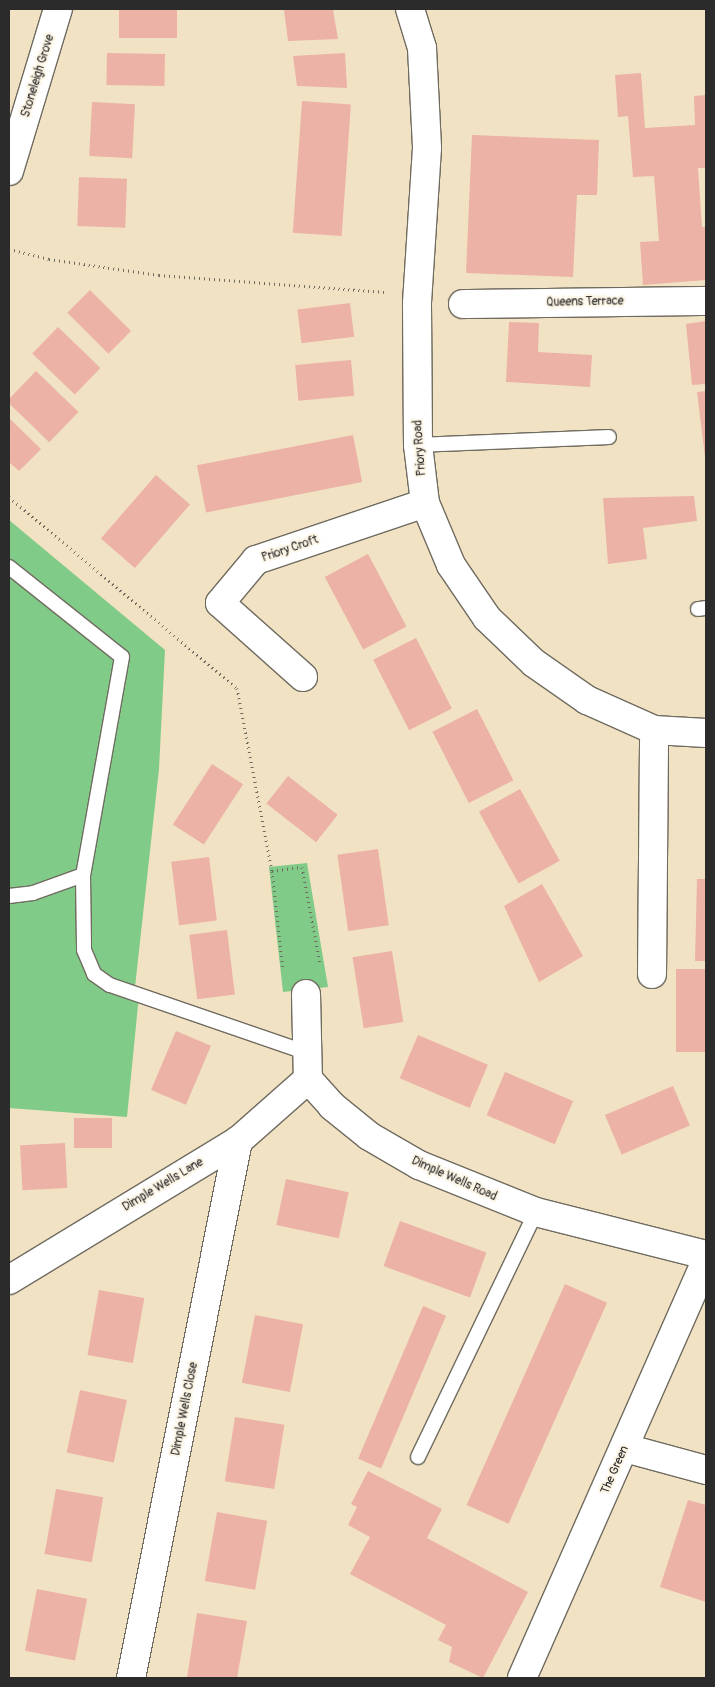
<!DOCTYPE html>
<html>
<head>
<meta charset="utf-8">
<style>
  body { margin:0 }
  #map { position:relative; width:715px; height:1687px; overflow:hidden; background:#f1e2c3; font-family:Pangolin,sans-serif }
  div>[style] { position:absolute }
  .green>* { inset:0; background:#80cb88 }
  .building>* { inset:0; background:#ecb2a5; transform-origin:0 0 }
  .path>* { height:3px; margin-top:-1.5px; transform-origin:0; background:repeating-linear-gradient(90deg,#706b60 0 1px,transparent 0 5px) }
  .roads { filter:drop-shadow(1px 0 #706b60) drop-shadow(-1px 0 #706b60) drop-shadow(0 1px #706b60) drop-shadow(0 -1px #706b60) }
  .lane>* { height:14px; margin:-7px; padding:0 7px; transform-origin:7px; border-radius:7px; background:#fff }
  .street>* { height:28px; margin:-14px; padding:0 14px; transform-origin:14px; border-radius:14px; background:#fff }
  .secondary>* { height:28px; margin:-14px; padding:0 14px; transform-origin:14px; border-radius:14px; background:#fff }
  span { translate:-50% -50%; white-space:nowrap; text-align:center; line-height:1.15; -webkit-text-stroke:4px #fcf5e5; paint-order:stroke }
  .street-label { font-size:12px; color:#2b2b2b }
  .frame { position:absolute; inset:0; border:10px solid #2b2b2b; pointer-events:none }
</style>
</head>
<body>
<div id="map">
  <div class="green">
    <i style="clip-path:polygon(9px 520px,165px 650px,159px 769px,135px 987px,139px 995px,127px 1117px,9px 1108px)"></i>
    <i style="clip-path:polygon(307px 863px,328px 987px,283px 992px,269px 867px)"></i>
  </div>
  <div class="building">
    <i style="left:119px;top:9px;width:58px;height:29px"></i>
    <i style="clip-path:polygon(284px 10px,333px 10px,338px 39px,288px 41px)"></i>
    <i style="left:107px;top:53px;width:58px;height:32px;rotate:1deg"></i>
    <i style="clip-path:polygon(345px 53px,347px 88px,297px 86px,293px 56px)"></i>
    <i style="clip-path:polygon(641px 73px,645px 128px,695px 125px,694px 96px,706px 95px,706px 168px,698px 168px,702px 227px,706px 227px,706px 280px,643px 285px,640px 242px,659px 241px,654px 176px,633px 177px,628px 116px,618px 117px,615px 75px)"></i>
    <i style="left:302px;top:101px;width:49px;height:132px;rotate:4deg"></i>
    <i style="left:92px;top:102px;width:43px;height:54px;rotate:3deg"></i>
    <i style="clip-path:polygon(472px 135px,599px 140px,597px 195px,577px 195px,573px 277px,466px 273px)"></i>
    <i style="left:79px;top:177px;width:48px;height:49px;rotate:2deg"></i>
    <i style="left:90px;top:290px;width:58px;height:32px;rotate:45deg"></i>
    <i style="left:350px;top:303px;width:34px;height:53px;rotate:83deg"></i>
    <i style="clip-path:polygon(706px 321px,706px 384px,692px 385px,686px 324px)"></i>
    <i style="clip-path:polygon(509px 322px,539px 323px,538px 352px,592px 355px,590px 387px,506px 382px)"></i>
    <i style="left:58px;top:327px;width:59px;height:37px;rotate:44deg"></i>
    <i style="left:351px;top:360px;width:36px;height:56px;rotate:85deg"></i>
    <i style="left:36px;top:371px;width:59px;height:42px;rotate:44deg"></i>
    <i style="clip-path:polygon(706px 391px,706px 457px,705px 457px,697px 392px)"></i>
    <i style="clip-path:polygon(9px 418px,41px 449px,19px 471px,9px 462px)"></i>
    <i style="left:353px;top:435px;width:48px;height:159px;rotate:79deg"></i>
    <i style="left:156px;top:475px;width:45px;height:84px;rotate:41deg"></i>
    <i style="clip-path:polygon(694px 496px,697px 521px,643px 528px,647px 559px,608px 564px,603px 498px)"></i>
    <i style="left:368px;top:554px;width:82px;height:49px;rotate:62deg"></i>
    <i style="left:416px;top:638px;width:79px;height:48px;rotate:63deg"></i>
    <i style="left:477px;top:709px;width:80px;height:50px;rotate:63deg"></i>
    <i style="left:212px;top:764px;width:37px;height:72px;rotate:33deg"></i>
    <i style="left:288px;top:776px;width:63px;height:35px;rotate:38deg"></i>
    <i style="left:520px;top:789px;width:82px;height:47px;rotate:61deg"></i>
    <i style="left:378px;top:849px;width:77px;height:41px;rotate:82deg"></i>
    <i style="left:209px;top:857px;width:64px;height:38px;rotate:83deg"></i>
    <i style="clip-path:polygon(697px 879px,706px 879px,706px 961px,695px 961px)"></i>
    <i style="clip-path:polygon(542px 884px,583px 956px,539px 982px,504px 906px)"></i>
    <i style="left:227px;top:930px;width:65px;height:38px;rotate:83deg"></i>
    <i style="left:392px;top:951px;width:72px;height:40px;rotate:81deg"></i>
    <i style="left:706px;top:969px;width:83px;height:30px;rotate:90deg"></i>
    <i style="left:176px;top:1031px;width:38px;height:64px;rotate:23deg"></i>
    <i style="left:418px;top:1035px;width:76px;height:47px;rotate:23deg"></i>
    <i style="left:505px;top:1072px;width:74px;height:47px;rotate:23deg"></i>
    <i style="left:673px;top:1086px;width:43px;height:74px;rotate:67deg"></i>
    <i style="left:112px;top:1118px;width:30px;height:38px;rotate:90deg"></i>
    <i style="left:65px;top:1143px;width:45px;height:45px;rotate:87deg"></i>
    <i style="left:286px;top:1179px;width:64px;height:47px;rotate:12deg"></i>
    <i style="left:400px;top:1221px;width:92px;height:48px;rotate:20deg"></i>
    <i style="left:565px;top:1284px;width:46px;height:242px;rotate:24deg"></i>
    <i style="left:99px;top:1290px;width:46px;height:66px;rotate:10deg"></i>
    <i style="left:423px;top:1306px;width:25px;height:166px;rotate:23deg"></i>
    <i style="left:255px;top:1315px;width:49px;height:69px;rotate:11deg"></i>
    <i style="left:80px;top:1390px;width:48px;height:64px;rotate:12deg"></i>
    <i style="left:235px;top:1417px;width:50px;height:65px;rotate:9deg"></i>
    <i style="clip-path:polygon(368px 1471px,442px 1509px,427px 1538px,528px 1592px,483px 1678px,449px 1662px,452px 1647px,438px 1640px,446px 1625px,350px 1574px,370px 1537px,348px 1525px,357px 1507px,351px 1504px)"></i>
    <i style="left:56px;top:1489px;width:48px;height:66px;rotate:10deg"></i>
    <i style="clip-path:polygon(688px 1500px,706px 1505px,706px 1602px,660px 1587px)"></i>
    <i style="left:217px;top:1512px;width:51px;height:70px;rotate:10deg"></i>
    <i style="left:37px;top:1589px;width:51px;height:63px;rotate:11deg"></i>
    <i style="clip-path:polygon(197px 1613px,247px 1621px,237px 1678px,187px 1678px)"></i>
  </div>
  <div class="path">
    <i style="left:9px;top:249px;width:41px;rotate:14deg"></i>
    <i style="left:49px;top:259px;width:111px;rotate:8.3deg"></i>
    <i style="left:159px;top:275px;width:227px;rotate:4.3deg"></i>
    <i style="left:9px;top:497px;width:297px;rotate:40deg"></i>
    <i style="left:237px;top:688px;width:186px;rotate:79.2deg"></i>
    <i style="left:272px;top:871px;width:100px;rotate:83.7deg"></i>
    <i style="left:272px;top:871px;width:30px;rotate:-8deg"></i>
    <i style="left:302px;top:867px;width:99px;rotate:79.5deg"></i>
  </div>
  <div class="roads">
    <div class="lane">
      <i style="left:418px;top:445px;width:191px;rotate:-2.4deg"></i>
      <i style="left:9px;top:567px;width:144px;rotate:38.5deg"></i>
      <i style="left:122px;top:657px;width:221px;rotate:100.1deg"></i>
      <i style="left:83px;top:875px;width:75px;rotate:89.2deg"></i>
      <i style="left:84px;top:950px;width:26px;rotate:67deg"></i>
      <i style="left:94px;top:974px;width:19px;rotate:35deg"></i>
      <i style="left:110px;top:985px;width:208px;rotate:19deg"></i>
      <i style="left:698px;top:609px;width:8px;rotate:-7deg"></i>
      <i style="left:9px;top:896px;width:24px;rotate:-7deg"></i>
      <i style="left:33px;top:893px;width:53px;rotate:-19.8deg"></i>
      <i style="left:418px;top:1457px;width:272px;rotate:-64.3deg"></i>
    </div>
    <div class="street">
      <i style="left:410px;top:9px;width:41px;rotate:72.9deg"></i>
      <i style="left:422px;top:48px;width:100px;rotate:87.1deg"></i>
      <i style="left:427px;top:148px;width:156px;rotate:93.7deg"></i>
      <i style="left:417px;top:304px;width:141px;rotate:89.6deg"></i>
      <i style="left:418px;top:445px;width:58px;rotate:83.1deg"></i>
      <i style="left:425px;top:503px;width:67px;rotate:67.2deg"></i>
      <i style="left:451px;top:565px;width:64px;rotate:55.8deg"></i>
      <i style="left:487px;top:618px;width:65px;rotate:43.8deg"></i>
      <i style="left:534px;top:663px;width:65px;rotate:34.9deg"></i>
      <i style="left:587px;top:700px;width:73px;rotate:24.1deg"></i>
      <i style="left:654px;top:730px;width:52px;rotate:3.3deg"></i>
      <i style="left:9px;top:171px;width:169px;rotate:-73.2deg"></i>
      <i style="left:463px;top:304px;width:243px;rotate:-0.7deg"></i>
      <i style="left:303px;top:677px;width:111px;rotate:-138.3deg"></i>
      <i style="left:220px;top:603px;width:56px;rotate:-50.1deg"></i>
      <i style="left:256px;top:560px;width:178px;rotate:-18.6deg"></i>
      <i style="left:652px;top:974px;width:244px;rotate:-89.5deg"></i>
      <i style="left:306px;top:994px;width:85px;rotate:88.7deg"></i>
      <i style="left:308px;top:1079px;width:36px;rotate:48deg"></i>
      <i style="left:332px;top:1106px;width:48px;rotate:39deg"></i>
      <i style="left:369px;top:1136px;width:58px;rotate:30.1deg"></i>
      <i style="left:419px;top:1165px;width:126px;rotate:21.9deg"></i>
      <i style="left:536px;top:1212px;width:175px;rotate:14.2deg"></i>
      <i style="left:9px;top:1280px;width:268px;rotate:-31.3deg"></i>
      <i style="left:238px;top:1141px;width:94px;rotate:-41.5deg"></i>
      <i style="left:131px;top:1678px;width:548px;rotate:-78.73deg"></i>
    </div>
    <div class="secondary">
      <i style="left:625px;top:1448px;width:84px;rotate:15.2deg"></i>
      <i style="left:522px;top:1678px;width:456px;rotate:-66.2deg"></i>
    </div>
  </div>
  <div class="street-label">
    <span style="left:38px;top:76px;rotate:-73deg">Stoneleigh Grove</span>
    <span style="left:585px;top:302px;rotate:-1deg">Queens Terrace</span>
    <span style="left:420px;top:448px;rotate:-94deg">Priory Road</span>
    <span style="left:290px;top:549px;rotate:-19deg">Priory Croft</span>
    <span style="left:454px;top:1179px;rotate:24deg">Dimple Wells Road</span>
    <span style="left:163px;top:1185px;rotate:-31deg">Dimple Wells Lane</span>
    <span style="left:185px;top:1409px;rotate:-79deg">Dimple Wells Close</span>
    <span style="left:615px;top:1470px;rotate:-66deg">The Green</span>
  </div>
  <div class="frame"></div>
</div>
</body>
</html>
